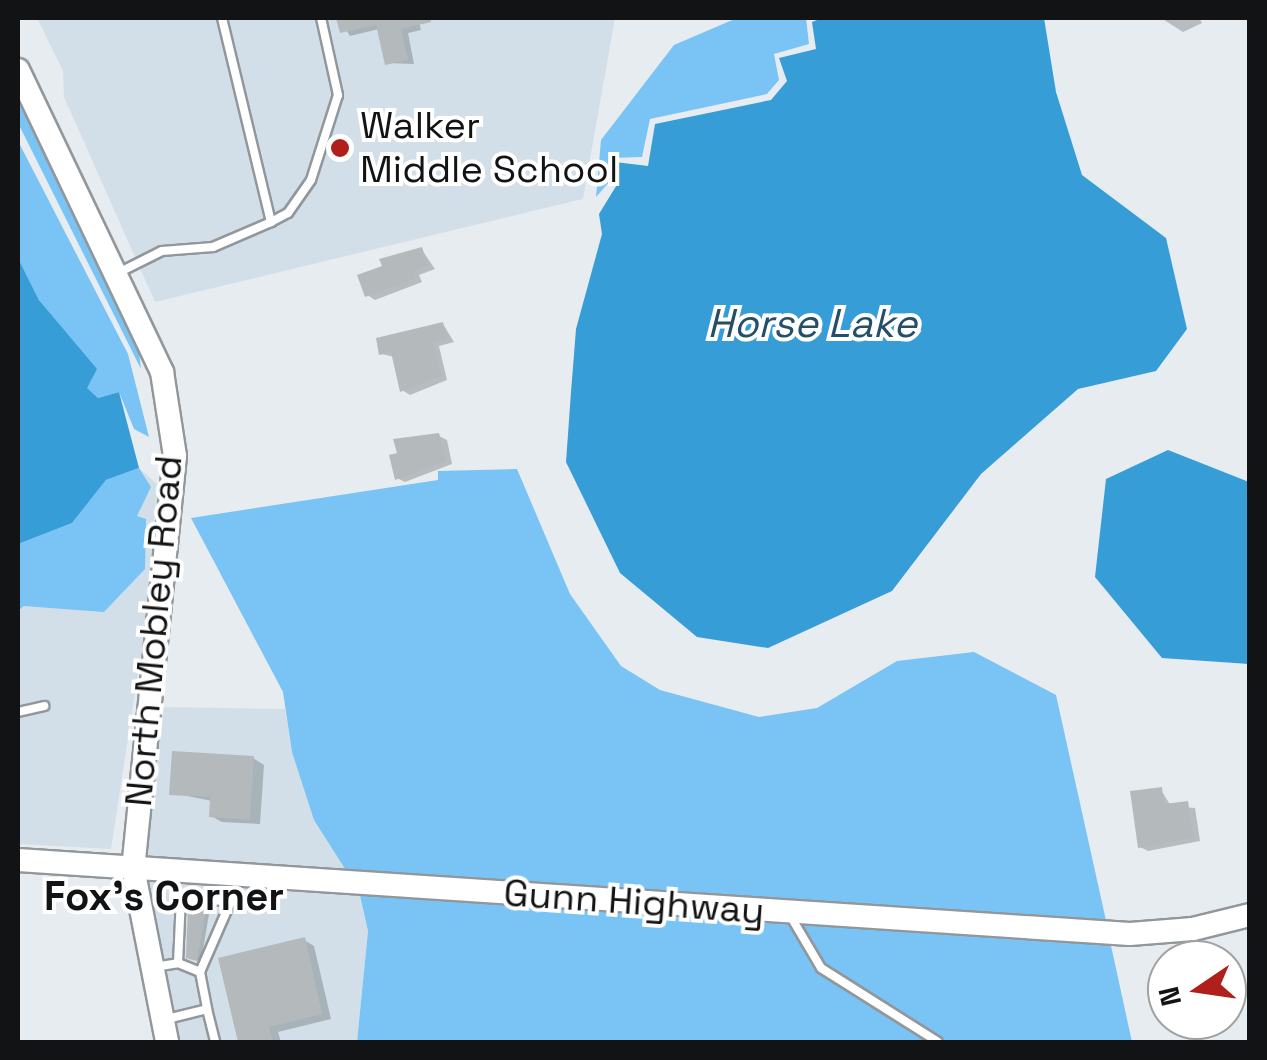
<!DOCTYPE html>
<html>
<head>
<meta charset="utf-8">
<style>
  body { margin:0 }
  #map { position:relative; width:1267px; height:1060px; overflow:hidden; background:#e7ecf0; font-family:"Space Grotesk",sans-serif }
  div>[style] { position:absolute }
  .built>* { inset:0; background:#d3dfe8 }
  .green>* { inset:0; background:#79c4f4 }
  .water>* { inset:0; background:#379dd6 }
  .shadow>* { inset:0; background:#0003 }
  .building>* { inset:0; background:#b4b9bc }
  .roads { filter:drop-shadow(2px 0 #92979b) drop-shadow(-2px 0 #92979b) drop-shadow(0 2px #92979b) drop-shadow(0 -2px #92979b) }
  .lane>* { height:8px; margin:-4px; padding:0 4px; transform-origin:4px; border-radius:4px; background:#fff }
  .secondary>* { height:22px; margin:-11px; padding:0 11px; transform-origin:11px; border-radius:11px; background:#fff }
  .dots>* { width:28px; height:28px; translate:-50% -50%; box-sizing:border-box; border:5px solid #fff; border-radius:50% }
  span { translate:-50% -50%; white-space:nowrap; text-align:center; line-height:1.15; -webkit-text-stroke:8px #fff; paint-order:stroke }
  .poi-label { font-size:38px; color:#121315 }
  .left { translate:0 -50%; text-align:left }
  .street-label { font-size:38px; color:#121315 }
  .water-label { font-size:40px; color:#254e67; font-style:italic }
  .neighbourhood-label { font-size:40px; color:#121315; font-weight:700 }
  .frame { position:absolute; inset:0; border:20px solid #121315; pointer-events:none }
  .north { position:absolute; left:1147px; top:940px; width:100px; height:100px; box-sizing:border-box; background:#fff; border:2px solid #a0a1a1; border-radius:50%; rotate:257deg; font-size:28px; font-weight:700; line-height:40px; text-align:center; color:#121315 }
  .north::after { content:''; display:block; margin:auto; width:35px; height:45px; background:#b01f1c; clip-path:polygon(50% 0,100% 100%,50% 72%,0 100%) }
</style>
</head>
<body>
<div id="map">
  <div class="built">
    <i style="clip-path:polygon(37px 18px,615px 18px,583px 199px,155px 302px,64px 97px,63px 71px)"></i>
    <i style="clip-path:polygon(139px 468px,166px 492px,111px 849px,18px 844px,18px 544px)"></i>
    <i style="clip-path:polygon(158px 707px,285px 709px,292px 752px,349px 875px,143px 860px)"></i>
    <i style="clip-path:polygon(143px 877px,359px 891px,368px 931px,357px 1042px,176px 1042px)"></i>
  </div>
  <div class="green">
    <i style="clip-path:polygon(737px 18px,806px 18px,809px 44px,774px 54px,779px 80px,767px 94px,650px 119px,642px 157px,610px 158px,610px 181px,596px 197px,601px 140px,674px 45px)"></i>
    <i style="clip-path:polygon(18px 91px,138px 344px,141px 369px,18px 123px)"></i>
    <i style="clip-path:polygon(18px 141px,128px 354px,149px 437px,134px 429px,119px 392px,98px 398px,86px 388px,96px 369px,39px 300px,18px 258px)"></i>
    <i style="clip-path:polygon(139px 468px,151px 487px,137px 516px,146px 519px,145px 569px,104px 612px,24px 606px,18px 611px,18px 544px,72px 523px,106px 480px)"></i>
    <i style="clip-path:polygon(517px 469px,570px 594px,621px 666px,660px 690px,759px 717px,817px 708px,897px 661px,974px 652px,1056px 695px,1107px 925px,349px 875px,314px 820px,292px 752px,283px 692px,191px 518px,438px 480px,438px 471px)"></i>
    <i style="clip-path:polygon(359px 891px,1110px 941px,1132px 1042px,357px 1042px,368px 931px)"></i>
  </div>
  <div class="water">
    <i style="clip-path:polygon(822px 18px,1044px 18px,1056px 92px,1082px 175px,1166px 238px,1187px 329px,1156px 371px,1078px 389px,981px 474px,892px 591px,768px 648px,697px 637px,620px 573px,566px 462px,571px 392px,576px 329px,602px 234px,599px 214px,618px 183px,615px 162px,648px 166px,655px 124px,771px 100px,787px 81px,779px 58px,816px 49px,812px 22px)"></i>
    <i style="clip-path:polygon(18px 258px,39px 300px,97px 369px,87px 388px,98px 398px,119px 392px,139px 468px,106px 480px,72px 523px,18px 544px)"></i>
    <i style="clip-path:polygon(1168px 450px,1249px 482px,1249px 664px,1162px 658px,1095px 577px,1106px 479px)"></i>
  </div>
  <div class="shadow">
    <i style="clip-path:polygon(339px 18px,418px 18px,421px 30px,408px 33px,414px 64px,387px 63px,379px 29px,350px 36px)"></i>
    <i style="clip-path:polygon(1161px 18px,1199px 18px,1202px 23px,1183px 32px)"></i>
    <i style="clip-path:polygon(422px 250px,435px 269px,419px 275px,422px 282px,375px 300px,367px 295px)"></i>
    <i style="clip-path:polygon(443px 324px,454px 342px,439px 346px,447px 380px,410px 395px,402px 390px,394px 357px,382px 354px)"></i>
    <i style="clip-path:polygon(439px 436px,447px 440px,452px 464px,405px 482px,397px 478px)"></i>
    <i style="clip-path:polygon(253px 758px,264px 765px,260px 824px,222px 822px,211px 816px,212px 801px,172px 793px)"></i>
    <i style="clip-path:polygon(1161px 790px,1171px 806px,1195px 808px,1200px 841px,1148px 851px,1140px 847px)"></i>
    <i style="clip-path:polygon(205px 912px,209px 914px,201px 962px,193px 959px)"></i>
    <i style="clip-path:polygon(304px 940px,314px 946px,331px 1019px,278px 1032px,281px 1042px,241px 1042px,221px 960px)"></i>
  </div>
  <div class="building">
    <i style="clip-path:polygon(336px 18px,431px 18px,431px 22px,401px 29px,408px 60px,385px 65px,376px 25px,340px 33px)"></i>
    <i style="clip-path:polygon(422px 247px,428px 265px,413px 271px,416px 278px,365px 297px,357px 275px,382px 266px,379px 259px)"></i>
    <i style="clip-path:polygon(443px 322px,447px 339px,433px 342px,441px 376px,400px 392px,391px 352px,379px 355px,376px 338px)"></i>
    <i style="clip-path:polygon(439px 433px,446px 461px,395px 480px,389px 455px,397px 453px,393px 439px)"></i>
    <i style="clip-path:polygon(172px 751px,254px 756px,250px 820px,209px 817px,210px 797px,169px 795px)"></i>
    <i style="clip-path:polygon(1162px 787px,1164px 804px,1188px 801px,1193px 838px,1138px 848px,1130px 791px)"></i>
    <i style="clip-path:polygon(188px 908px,206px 910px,197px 961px,186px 958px)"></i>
    <i style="clip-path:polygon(305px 937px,322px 1014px,269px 1027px,273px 1042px,238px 1042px,218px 958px)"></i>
  </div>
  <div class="roads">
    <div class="lane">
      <i style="left:222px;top:18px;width:210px;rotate:76.5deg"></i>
      <i style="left:271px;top:222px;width:19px;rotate:-28deg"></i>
      <i style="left:288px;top:213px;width:40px;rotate:-55.1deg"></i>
      <i style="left:311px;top:180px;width:89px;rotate:-72.4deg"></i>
      <i style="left:338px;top:95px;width:79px;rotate:-102.4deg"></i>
      <i style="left:116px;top:274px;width:51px;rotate:-26.6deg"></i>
      <i style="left:162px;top:251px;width:51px;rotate:-4.5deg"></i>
      <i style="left:213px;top:247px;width:63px;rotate:-23.3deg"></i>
      <i style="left:18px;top:712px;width:27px;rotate:-13deg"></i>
      <i style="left:791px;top:917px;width:59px;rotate:59.5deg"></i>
      <i style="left:821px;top:968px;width:138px;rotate:32.3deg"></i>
      <i style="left:178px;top:963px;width:65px;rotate:-87.4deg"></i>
      <i style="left:181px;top:898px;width:72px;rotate:4deg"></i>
      <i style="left:253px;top:903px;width:23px;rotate:-85deg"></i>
      <i style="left:154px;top:967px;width:24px;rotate:-9deg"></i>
      <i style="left:178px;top:963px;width:24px;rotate:22deg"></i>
      <i style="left:200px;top:972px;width:38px;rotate:79deg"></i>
      <i style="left:200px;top:972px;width:77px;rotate:-66.4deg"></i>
      <i style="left:167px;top:1019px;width:41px;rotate:-14deg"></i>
      <i style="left:207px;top:1009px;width:34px;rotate:76deg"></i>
    </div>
    <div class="secondary">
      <i style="left:18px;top:70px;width:335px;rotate:64.5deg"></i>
      <i style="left:162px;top:372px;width:85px;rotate:81.2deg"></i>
      <i style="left:175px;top:456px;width:414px;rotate:95.8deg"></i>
      <i style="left:133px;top:868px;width:177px;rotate:78.9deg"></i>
      <i style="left:18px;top:860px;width:1114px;rotate:3.81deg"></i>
      <i style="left:1130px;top:934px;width:63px;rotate:-4.5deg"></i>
      <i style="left:1193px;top:929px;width:59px;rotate:-13.8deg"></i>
    </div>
  </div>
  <div class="dots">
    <i style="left:340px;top:148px;background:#b01f1c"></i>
  </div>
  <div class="poi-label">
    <span class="left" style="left:360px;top:148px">Walker<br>Middle School</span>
  </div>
  <div class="street-label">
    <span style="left:154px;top:631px;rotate:-85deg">North Mobley Road</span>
    <span style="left:634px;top:902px;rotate:4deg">Gunn Highway</span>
  </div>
  <div class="water-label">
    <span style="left:812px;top:324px">Horse Lake</span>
  </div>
  <div class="neighbourhood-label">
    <span style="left:164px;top:897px">Fox's Corner</span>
  </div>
  <div class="frame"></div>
  <div class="north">N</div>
</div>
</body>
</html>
